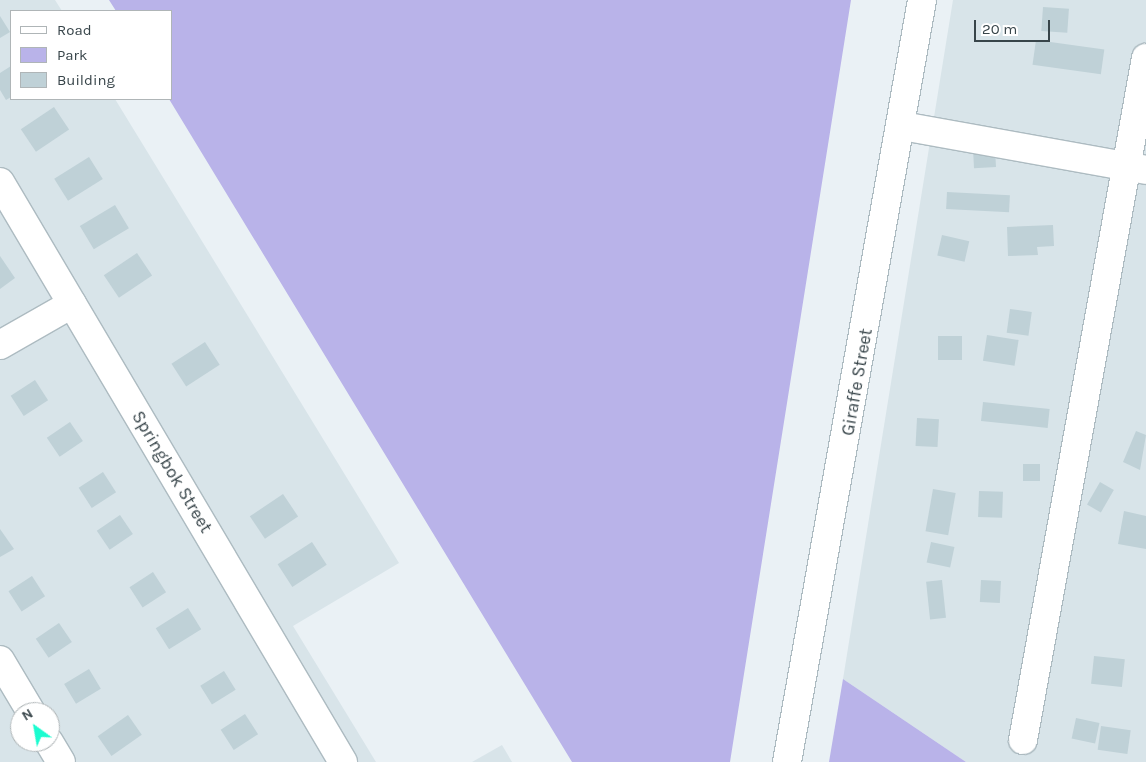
<!DOCTYPE html>
<html>
<head>
<meta charset="utf-8">
<style>
  body { margin:0 }
  #map { position:relative; width:1146px; height:762px; overflow:hidden; background:#eaf1f5; font-family:Karla,sans-serif }
  div>[style] { position:absolute }
  .residential>* { inset:0; background:#d8e4e9 }
  .green>* { inset:0; background:#b9b3e9 }
  .building>* { inset:0; background:#bfd1d7; transform-origin:0 0 }
  .roads { filter:drop-shadow(1px 0 #adbbc1) drop-shadow(-1px 0 #adbbc1) drop-shadow(0 1px #adbbc1) drop-shadow(0 -1px #adbbc1) }
  .minor>* { height:28px; margin:-14px; padding:0 14px; transform-origin:14px; border-radius:14px; background:#fff }
  span { translate:-50% -50%; white-space:nowrap; text-align:center; line-height:1.15; -webkit-text-stroke:4px #fff; paint-order:stroke }
  .street-label { font-size:18px; color:#38454a }
  .legend { position:absolute; left:10px; top:10px; width:162px; height:90px; box-sizing:border-box; background:#fff; border:1px solid #afb5b7; margin:0; padding:6px 9px; list-style:none; font-size:15px; color:#38454a }
  .legend li { display:flex; align-items:center; gap:10px; height:25px }
  .legend b { width:25px; border:1px solid #afb5b7 }
  .north { position:absolute; left:10px; top:702px; width:50px; height:50px; box-sizing:border-box; background:#fff; border:1px solid #afb5b7; border-radius:50%; rotate:328deg; font-size:14px; font-weight:700; line-height:20px; text-align:center; color:#38454a }
  .north::after { content:''; display:block; margin:auto; width:18px; height:22px; background:#1bfcd0; clip-path:polygon(50% 0,100% 100%,50% 72%,0 100%) }
  .scale { position:absolute; left:974px; top:20px; width:76px; height:22px; box-sizing:border-box; border:2px solid #38454a; border-top:0; padding-left:6px; font-size:15px; line-height:18px; white-space:nowrap; color:#38454a; -webkit-text-stroke:4px #fff; paint-order:stroke }
</style>
</head>
<body>
<div id="map">
  <div class="residential">
    <i style="clip-path:polygon(evenodd,0 0,55px 0,62px 11px,11px 11px,11px 99px,115px 99px,399px 563px,293px 626px,376px 762px,0 762px,0 0,20px 712px,50px 712px,50px 742px,20px 742px,20px 712px)"></i>
    <i style="clip-path:polygon(953px 0,1146px 0,1146px 762px,966px 762px,843px 679px)"></i>
    <i style="clip-path:polygon(502px 745px,512px 762px,472px 762px)"></i>
  </div>
  <div class="green">
    <i style="clip-path:polygon(109px 0,851px 0,730px 762px,572px 762px,169px 99px,171px 11px,116px 11px)"></i>
    <i style="clip-path:polygon(843px 679px,966px 762px,829px 762px)"></i>
  </div>
  <div class="building">
    <i style="left:1043px;top:7px;width:26px;height:24px;rotate:4deg"></i>
    <i style="clip-path:polygon(0 16px,10px 32px,0 38px)"></i>
    <i style="left:1036px;top:40px;width:69px;height:25px;rotate:8deg"></i>
    <i style="clip-path:polygon(11px 66px,11px 97px,6px 100px,0 90px,0 73px)"></i>
    <i style="left:54px;top:107px;width:27px;height:40px;rotate:56deg"></i>
    <i style="left:995px;top:148px;width:19px;height:22px;rotate:87deg"></i>
    <i style="left:89px;top:157px;width:26px;height:41px;rotate:58deg"></i>
    <i style="left:947px;top:192px;width:63px;height:17px;rotate:3deg"></i>
    <i style="left:115px;top:205px;width:27px;height:41px;rotate:59deg"></i>
    <i style="clip-path:polygon(1053px 225px,1054px 246px,1037px 247px,1038px 255px,1008px 256px,1007px 227px)"></i>
    <i style="left:942px;top:235px;width:28px;height:21px;rotate:13deg"></i>
    <i style="left:137px;top:253px;width:27px;height:40px;rotate:56deg"></i>
    <i style="clip-path:polygon(0 256px,15px 278px,0 289px)"></i>
    <i style="left:1010px;top:309px;width:22px;height:24px;rotate:8deg"></i>
    <i style="left:987px;top:335px;width:32px;height:26px;rotate:9deg"></i>
    <i style="left:962px;top:336px;width:24px;height:24px;rotate:90deg"></i>
    <i style="left:205px;top:342px;width:27px;height:40px;rotate:57deg"></i>
    <i style="left:35px;top:380px;width:24px;height:29px;rotate:57deg"></i>
    <i style="left:983px;top:402px;width:67px;height:19px;rotate:6deg"></i>
    <i style="left:917px;top:418px;width:22px;height:28px;rotate:3deg"></i>
    <i style="left:70px;top:422px;width:23px;height:28px;rotate:56deg"></i>
    <i style="clip-path:polygon(1136px 431px,1146px 435px,1140px 470px,1123px 462px)"></i>
    <i style="left:1023px;top:464px;width:17px;height:17px"></i>
    <i style="left:103px;top:472px;width:24px;height:29px;rotate:57deg"></i>
    <i style="left:1100px;top:482px;width:16px;height:26px;rotate:30deg"></i>
    <i style="left:933px;top:489px;width:23px;height:43px;rotate:10deg"></i>
    <i style="left:979px;top:491px;width:24px;height:26px;rotate:2deg"></i>
    <i style="left:283px;top:494px;width:27px;height:40px;rotate:56deg"></i>
    <i style="clip-path:polygon(1124px 511px,1146px 516px,1146px 549px,1118px 544px)"></i>
    <i style="left:120px;top:515px;width:23px;height:28px;rotate:56deg"></i>
    <i style="clip-path:polygon(0 529px,14px 549px,0 557px)"></i>
    <i style="left:312px;top:542px;width:27px;height:41px;rotate:57deg"></i>
    <i style="left:931px;top:542px;width:24px;height:21px;rotate:12deg"></i>
    <i style="left:153px;top:572px;width:24px;height:28px;rotate:57deg"></i>
    <i style="left:32px;top:576px;width:24px;height:28px;rotate:57deg"></i>
    <i style="left:942px;top:580px;width:38px;height:16px;rotate:84deg"></i>
    <i style="left:981px;top:580px;width:20px;height:22px;rotate:3deg"></i>
    <i style="left:188px;top:608px;width:25px;height:38px;rotate:58deg"></i>
    <i style="left:59px;top:623px;width:23px;height:28px;rotate:56deg"></i>
    <i style="left:1094px;top:656px;width:31px;height:28px;rotate:6deg"></i>
    <i style="left:89px;top:669px;width:23px;height:29px;rotate:59deg"></i>
    <i style="left:224px;top:671px;width:22px;height:28px;rotate:58deg"></i>
    <i style="left:245px;top:714px;width:24px;height:29px;rotate:57deg"></i>
    <i style="left:128px;top:715px;width:24px;height:37px;rotate:55deg"></i>
    <i style="left:1076px;top:718px;width:24px;height:21px;rotate:12deg"></i>
    <i style="left:1101px;top:726px;width:30px;height:24px;rotate:8deg"></i>
  </div>
  <div class="roads">
    <div class="minor">
      <i style="left:902px;top:126px;width:248px;rotate:10.2deg"></i>
      <i style="left:0;top:182px;width:674px;rotate:59.4deg"></i>
      <i style="left:0;top:345px;width:83px;rotate:-29.7deg"></i>
      <i style="left:0;top:660px;width:61px;rotate:59.2deg"></i>
      <i style="left:1023px;top:740px;width:693px;rotate:-79.78deg"></i>
      <i style="left:49px;top:742px;width:23px;rotate:59deg"></i>
      <i style="left:787px;top:762px;width:774px;rotate:-79.95deg"></i>
    </div>
  </div>
  <div class="street-label">
    <span style="left:857px;top:382px;rotate:-80deg">Giraffe Street</span>
    <span style="left:172px;top:472px;rotate:59deg">Springbok Street</span>
  </div>
  <ul class="legend">
  <li><b style="height:6px;background:#fff"></b>Road</li>
  <li><b style="height:14px;background:#b9b3e9"></b>Park</li>
  <li><b style="height:14px;background:#bfd1d7"></b>Building</li>
  </ul>
  <div class="north">N</div>
  <div class="scale">20 m</div>
</div>
</body>
</html>
